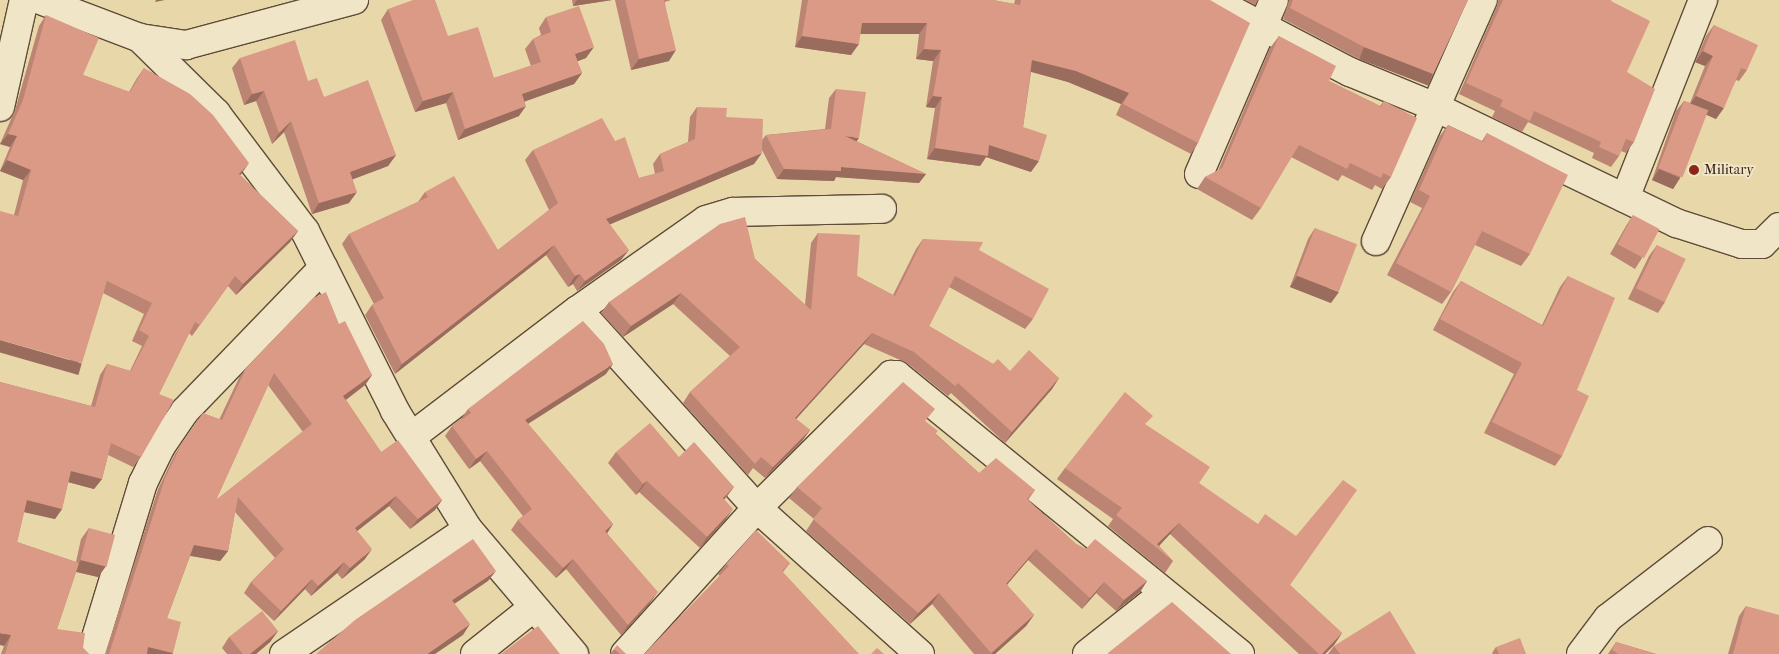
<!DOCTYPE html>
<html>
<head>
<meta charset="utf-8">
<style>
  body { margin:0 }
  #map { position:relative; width:1779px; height:654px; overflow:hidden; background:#e8d7a9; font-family:"IM FELL French Canon",serif }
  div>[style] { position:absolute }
  .roads { filter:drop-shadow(1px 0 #5f4c39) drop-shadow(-1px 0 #5f4c39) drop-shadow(0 1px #5f4c39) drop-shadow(0 -1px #5f4c39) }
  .minor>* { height:28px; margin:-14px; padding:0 14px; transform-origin:14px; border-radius:14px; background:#f0e5c7 }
  .wall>* { inset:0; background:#bb8473 }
  .shaded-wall>* { inset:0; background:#996c5e; transform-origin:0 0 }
  .building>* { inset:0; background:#da9a86; transform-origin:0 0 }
  .dots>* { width:14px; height:14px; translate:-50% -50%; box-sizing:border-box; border:2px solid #f0e5c7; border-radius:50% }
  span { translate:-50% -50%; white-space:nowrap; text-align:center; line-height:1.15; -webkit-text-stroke:4px #f0e5c7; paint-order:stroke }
  .poi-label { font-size:14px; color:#311d14 }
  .left { translate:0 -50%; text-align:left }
</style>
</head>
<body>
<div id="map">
  <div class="roads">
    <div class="minor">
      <i style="left:40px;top:0;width:107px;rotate:20.8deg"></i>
      <i style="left:140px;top:38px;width:47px;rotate:8.7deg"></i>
      <i style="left:186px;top:45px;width:174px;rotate:-15deg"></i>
      <i style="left:1212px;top:0;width:156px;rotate:27.6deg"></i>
      <i style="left:1350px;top:72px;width:90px;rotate:22.3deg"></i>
      <i style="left:1433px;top:106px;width:270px;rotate:25.7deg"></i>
      <i style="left:1676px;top:223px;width:69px;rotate:17.7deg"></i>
      <i style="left:1742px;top:244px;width:20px"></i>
      <i style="left:1762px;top:244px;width:24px;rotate:-45deg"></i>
      <i style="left:140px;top:38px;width:107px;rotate:44.6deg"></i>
      <i style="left:216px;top:113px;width:148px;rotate:53deg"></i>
      <i style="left:305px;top:231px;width:201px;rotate:63.4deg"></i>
      <i style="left:395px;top:411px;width:139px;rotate:58.3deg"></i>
      <i style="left:468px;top:529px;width:164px;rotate:49.7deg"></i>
      <i style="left:0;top:107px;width:110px;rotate:-77.4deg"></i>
      <i style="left:1199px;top:174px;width:189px;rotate:-66.7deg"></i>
      <i style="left:1625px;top:198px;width:213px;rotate:-68.5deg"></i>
      <i style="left:1376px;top:241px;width:264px;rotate:-66.1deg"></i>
      <i style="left:578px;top:310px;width:267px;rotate:47.9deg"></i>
      <i style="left:757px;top:508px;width:219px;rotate:41.9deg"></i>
      <i style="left:411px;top:437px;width:210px;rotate:-37.3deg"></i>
      <i style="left:578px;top:310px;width:156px;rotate:-35.1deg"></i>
      <i style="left:706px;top:220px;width:28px;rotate:-17deg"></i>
      <i style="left:733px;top:212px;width:149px;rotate:-1.2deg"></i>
      <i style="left:91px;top:654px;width:179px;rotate:-73.1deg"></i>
      <i style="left:143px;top:483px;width:41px;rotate:-64.1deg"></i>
      <i style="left:161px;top:446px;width:42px;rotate:-55.6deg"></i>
      <i style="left:185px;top:411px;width:199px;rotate:-46deg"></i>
      <i style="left:284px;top:654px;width:222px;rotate:-34.2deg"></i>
      <i style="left:475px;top:654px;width:75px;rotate:-38.5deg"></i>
      <i style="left:625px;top:654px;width:197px;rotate:-47.9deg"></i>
      <i style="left:757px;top:508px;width:189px;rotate:-44.8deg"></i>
      <i style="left:891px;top:375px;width:6px"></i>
      <i style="left:897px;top:375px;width:442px;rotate:39.1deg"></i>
      <i style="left:1087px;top:654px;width:98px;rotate:-38.4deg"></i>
      <i style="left:1581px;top:654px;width:45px;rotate:-53.1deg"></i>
      <i style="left:1608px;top:618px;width:126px;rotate:-37.6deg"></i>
    </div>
  </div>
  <div class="wall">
    <i style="clip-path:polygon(572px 0,612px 0,573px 6px)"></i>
    <i style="clip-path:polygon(615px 0,671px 0,665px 2px,669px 61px,631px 70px)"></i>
    <i style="clip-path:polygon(802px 0,993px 0,1014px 4px,1015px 0,1210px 0,1198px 143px,1191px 154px,1116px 115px,1121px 104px,1068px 82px,1031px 72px,1023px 127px,1031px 172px,986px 157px,980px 166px,927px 159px,935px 108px,926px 107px,933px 61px,916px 59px,919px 34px,860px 34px,851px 55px,795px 47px)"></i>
    <i style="clip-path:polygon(1245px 0,1258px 0,1255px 5px)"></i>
    <i style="clip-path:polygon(1289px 0,1468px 0,1433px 74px,1425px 84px,1357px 58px,1283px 19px)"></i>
    <i style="clip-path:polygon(1498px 0,1611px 0,1627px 72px,1634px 142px,1626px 153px,1621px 151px,1619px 156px,1611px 167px,1592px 158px,1594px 153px,1528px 122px,1522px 132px,1492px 117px,1495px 111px,1459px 94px,1497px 6px)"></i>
    <i style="clip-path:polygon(388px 9px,448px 36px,494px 78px,531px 66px,525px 49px,533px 39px,541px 35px,539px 28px,546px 17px,586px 58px,577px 61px,582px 73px,574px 84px,525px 101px,519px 116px,458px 140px,446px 103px,415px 112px,381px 20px)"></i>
    <i style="clip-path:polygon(46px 15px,83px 75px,129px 92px,137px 78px,144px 68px,242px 173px,240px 175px,298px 231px,290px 242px,236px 295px,228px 286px,192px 336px,189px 333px,159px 394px,141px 457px,133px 467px,108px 455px,102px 479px,94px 489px,68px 482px,62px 509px,55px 519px,24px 512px,17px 542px,76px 562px,81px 539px,89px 528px,106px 566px,98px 577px,76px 572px,57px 629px,83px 648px,89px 654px,1px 654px,4px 646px,0 382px,91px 406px,100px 375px,107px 364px,130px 371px,142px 346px,132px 341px,144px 314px,103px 293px,75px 373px,14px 215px,23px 180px,0 171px,10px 147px,0 144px,15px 110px,39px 26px)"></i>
    <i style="clip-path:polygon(1714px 25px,1747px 70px,1739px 81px,1736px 80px,1716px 119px,1706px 114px,1680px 178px,1673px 189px,1652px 180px,1676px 111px,1684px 101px,1690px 103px,1705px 66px,1695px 62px,1706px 36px)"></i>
    <i style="clip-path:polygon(1279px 36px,1329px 81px,1380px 106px,1384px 101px,1391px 177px,1382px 189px,1375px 185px,1372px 190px,1342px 175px,1338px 181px,1291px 157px,1261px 208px,1252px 220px,1197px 189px,1205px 177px,1218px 171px,1270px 48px)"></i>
    <i style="clip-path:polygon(240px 58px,308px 81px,324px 97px,396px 155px,388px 166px,353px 179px,349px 203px,312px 214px,284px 132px,272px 144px,256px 101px,244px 105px,232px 68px)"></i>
    <i style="clip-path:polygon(836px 89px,856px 141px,926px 174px,919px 183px,836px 177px,834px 181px,777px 179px,762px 150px,754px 164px,610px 224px,621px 260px,577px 291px,573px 284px,568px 287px,546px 255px,395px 374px,365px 315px,372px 305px,374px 304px,342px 244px,349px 234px,418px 202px,425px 192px,498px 250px,549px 210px,525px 160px,533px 150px,615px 141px,639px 178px,655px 174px,653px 164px,660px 154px,688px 142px,690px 117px,697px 107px,726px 117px,762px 140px,766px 135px,825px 129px,829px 98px)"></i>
    <i style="clip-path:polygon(1448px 125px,1482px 141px,1487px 133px,1530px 254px,1521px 266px,1475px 245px,1451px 292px,1442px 304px,1387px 275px,1422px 208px,1410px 202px,1439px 137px)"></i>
    <i style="clip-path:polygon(1633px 215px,1642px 258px,1635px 269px,1610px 254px,1626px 226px)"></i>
    <i style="clip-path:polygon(1315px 228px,1331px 303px,1290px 287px,1308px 239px)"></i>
    <i style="clip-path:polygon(818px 233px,857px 276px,893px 295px,916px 249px,923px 239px,979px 250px,1033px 319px,1025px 329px,949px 287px,929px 326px,993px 364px,1010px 371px,1059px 378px,1052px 389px,1005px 443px,951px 393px,948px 396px,907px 363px,864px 344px,796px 419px,810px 430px,802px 441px,765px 478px,753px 468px,748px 475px,683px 403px,690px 392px,730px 356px,673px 304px,623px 337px,601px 313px,609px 302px,755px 259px,805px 305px,811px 243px)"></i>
    <i style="clip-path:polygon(1657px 245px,1665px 302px,1658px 313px,1628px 299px,1649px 256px)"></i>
    <i style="clip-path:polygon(1568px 276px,1577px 390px,1562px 456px,1555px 466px,1484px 433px,1514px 374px,1433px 330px,1453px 292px,1461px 281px,1542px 325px,1560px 287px)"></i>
    <i style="clip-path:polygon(evenodd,339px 324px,372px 375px,365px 385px,346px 400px,381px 452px,442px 500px,435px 510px,410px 529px,389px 506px,357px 531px,365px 559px,342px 579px,337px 573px,311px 596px,305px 589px,274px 621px,244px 593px,251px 582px,275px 558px,235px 512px,228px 551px,220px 561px,190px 556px,167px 618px,173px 653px,172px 654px,105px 654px,158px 489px,175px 454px,203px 413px,219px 420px,239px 378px,246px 368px,339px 324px,268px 385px,303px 432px,216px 500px,268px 385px)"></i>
    <i style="clip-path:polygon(606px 374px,528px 424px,613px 524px,607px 533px,650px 603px,621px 635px,566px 569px,556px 578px,511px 530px,518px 520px,523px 516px,480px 461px,469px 469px,445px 436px,452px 426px,461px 419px,468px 409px)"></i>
    <i style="clip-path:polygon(926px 422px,936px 434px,979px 473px,1035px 490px,1028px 500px,1076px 544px,1147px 581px,1140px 592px,1116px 611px,1096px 593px,1082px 609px,1028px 560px,1007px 585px,1034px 615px,1026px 626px,995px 654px,974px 654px,932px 604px,910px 624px,806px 531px,814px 519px,789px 498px,797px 487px)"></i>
    <i style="clip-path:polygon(1146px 425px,1199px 483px,1290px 585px,1342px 633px,1334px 645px,1325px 654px,1299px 654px,1170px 534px,1159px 546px,1173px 561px,1165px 573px,1108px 526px,1113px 519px,1057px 479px,1065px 468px)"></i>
    <i style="clip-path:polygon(616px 452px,679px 457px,734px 487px,724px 500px,726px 519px,700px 548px,639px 492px,636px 495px,608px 463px)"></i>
    <i style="clip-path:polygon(790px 563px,783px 572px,720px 576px,718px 574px,726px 564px)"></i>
    <i style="clip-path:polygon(1746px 606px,1779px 654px,1728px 654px,1739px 616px)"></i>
    <i style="clip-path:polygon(278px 631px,270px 642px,256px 654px,227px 654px,222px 648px,229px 637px)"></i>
    <i style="clip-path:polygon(1616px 642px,1656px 654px,1608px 654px)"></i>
    <i style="clip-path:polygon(1334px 646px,1416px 654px,1328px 654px)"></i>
    <i style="clip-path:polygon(1496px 647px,1526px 654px,1493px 654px,1492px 653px)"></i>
    <i style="clip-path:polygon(614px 649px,626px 654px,610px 654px)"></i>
  </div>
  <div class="shaded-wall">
    <i style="clip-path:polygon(156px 0,165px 0,155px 2px)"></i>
    <i style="clip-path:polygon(577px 0,612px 0,573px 6px)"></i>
    <i style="clip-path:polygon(862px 23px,927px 23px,919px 34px,854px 34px)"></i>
    <i style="clip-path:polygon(802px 36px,859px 44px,851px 55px,795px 47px)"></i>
    <i style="clip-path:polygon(594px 47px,586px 58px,568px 65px,575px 54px)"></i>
    <i style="left:1364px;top:47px;width:74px;height:13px;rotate:21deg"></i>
    <i style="clip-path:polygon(924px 49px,941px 50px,933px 61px,916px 59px)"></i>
    <i style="clip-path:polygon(676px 50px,669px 61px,631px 70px,639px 59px)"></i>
    <i style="clip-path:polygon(1703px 51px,1713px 56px,1705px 66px,1695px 62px)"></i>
    <i style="clip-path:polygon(1032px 60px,1076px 71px,1129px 93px,1121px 104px,1068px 82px,1025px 70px)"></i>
    <i style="clip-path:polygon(582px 73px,574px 84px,515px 105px,522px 94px)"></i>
    <i style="clip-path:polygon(264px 91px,256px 101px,244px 105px,252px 94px)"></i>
    <i style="clip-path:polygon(453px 92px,446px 103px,415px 112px,423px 101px)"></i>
    <i style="clip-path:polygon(933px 96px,942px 97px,935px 108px,926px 107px)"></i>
    <i style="clip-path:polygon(1696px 96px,1724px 108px,1716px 119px,1688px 107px)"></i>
    <i style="clip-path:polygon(526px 106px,519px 116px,458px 140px,465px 129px)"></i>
    <i style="clip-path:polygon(291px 121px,284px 132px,272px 144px,279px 133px)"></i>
    <i style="clip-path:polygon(8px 134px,17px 136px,10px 147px,0 144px)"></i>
    <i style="clip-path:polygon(845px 136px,859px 138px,852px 148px)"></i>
    <i style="clip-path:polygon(989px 145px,1039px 161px,1031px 172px,986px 157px,980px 166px,927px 159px,935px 148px)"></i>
    <i style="clip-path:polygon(762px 153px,754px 164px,599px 229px,606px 219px)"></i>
    <i style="clip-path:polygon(396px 155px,388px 166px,343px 183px,350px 172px)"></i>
    <i style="clip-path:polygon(7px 160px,31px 170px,23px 180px,0 171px)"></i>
    <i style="clip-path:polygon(249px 163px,242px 173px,232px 184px,239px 174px)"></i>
    <i style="clip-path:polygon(841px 167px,926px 174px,919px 183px,836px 177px,834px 181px,777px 179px,784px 169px)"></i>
    <i style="clip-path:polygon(1659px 169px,1680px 178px,1673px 189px,1652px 180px)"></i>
    <i style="clip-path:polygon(357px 192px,349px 203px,312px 214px,319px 203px)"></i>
    <i style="clip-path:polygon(298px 231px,290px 242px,236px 295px,243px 284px)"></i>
    <i style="clip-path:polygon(554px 245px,546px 255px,395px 374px,402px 364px)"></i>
    <i style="clip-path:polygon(629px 250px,621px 260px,577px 291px,585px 281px)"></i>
    <i style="clip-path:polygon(580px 274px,573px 284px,568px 287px,575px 276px)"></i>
    <i style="clip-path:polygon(1297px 276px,1339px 292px,1331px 303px,1290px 287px)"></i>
    <i style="clip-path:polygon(681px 293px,673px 304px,623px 337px,631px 326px)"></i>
    <i style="clip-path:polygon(872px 333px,864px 344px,788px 428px,795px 418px)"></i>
    <i style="left:0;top:340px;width:85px;height:12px;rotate:16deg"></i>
    <i style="clip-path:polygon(613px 364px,606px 374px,518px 430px,525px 420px)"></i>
    <i style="clip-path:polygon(372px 375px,365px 385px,336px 407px,343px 396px)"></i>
    <i style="clip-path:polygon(1059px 378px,1052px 389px,1005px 443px,1012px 432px)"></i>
    <i style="clip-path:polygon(810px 430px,802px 441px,765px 478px,773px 467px)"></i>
    <i style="clip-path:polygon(487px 451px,480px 461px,469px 469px,476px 459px)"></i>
    <i style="clip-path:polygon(71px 471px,102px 479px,94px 489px,64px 481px)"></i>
    <i style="clip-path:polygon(647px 481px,639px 492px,636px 495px,643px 484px)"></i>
    <i style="clip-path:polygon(734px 487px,726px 497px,715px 509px,723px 498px)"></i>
    <i style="clip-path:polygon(396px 496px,389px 506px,347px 539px,355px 528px)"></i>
    <i style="clip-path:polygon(27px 500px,62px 509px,55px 519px,19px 511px)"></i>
    <i style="clip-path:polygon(442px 500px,435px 510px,410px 529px,418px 519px)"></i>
    <i style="clip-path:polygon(733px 509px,726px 519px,700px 548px,707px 537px)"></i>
    <i style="clip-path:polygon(1179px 523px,1170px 534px,1157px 548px,1157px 544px)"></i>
    <i style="clip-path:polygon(613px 524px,606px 535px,605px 531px)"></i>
    <i style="clip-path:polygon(194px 545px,228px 551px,220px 561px,187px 555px)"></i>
    <i style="clip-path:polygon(372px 549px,365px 559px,342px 579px,350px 568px)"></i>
    <i style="clip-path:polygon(1036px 549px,1028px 560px,998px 595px,1006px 584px)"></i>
    <i style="clip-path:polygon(573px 559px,566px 569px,556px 578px,563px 568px)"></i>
    <i style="clip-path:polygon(81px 560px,106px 566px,98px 577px,73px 571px)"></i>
    <i style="clip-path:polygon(344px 562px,337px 573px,311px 596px,318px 586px)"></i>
    <i style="clip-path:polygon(496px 571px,488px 581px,444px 611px,452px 600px)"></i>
    <i style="clip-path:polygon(312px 579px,305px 589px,274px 621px,281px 611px)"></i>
    <i style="clip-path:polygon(1147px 581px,1140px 592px,1116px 611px,1124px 600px)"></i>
    <i style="clip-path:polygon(1104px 582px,1096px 593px,1082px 609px,1090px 598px)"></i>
    <i style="clip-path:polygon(658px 592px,650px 603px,621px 635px,628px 625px)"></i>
    <i style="clip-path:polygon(939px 593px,932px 604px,910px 624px,918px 613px)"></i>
    <i style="clip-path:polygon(1034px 615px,1026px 626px,995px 654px,991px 654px)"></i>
    <i style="clip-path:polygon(470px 624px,463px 635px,435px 654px,427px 654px)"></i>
    <i style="clip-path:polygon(278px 631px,270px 642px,256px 654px,250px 654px)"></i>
    <i style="clip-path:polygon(0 633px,11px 635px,4px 646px,0 645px)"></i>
    <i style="clip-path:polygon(1342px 633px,1334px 645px,1325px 654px,1322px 654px)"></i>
    <i style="clip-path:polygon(148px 647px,173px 653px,172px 654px,143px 654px)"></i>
  </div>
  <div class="building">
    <i style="clip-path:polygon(413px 0,435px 0,448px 36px,478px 27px,494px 78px,541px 62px,533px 39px,551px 32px,546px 17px,579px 6px,594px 47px,575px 54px,582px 73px,522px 94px,526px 106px,465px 129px,453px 92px,423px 101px,388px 9px)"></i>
    <i style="clip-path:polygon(625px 0,664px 0,676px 50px,639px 59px)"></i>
    <i style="clip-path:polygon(808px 0,993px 0,1020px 5px,1021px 0,1210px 0,1250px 23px,1198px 143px,1123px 104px,1129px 93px,1076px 71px,1032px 60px,1023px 127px,1047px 135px,1039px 161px,989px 145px,988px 156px,935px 148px,942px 97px,933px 96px,941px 50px,924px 49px,927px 23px,862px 23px,859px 44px,802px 36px)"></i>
    <i style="clip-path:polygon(1293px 0,1468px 0,1433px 74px,1364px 47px,1290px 8px)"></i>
    <i style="clip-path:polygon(1503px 0,1611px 0,1611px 1px,1650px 21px,1627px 72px,1655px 89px,1634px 142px,1626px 139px,1619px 156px,1599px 147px,1601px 142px,1534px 111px,1530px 121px,1500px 106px,1503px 100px,1466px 83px)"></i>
    <i style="clip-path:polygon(46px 15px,99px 38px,83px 75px,130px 92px,144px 68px,190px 94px,213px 115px,249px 163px,239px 174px,298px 231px,243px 284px,235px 276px,200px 325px,195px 322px,159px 394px,174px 400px,141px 457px,111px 443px,102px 479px,71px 471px,62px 509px,27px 500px,17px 542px,79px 563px,57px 629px,85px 633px,83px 648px,89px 654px,5px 654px,11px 635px,0 633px,0 382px,95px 407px,107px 364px,131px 371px,149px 336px,139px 330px,152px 303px,107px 281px,82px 363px,0 340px,0 211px,18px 216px,31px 170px,7px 160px,17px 136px,8px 134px,23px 100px)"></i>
    <i style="clip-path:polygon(1714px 25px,1758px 45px,1747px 70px,1741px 68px,1724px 108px,1696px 96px,1713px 56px,1703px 51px)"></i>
    <i style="clip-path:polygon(1279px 36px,1336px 66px,1329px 81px,1381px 107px,1384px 101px,1417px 118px,1391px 177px,1383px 173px,1381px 178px,1350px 163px,1347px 169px,1299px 145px,1261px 208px,1205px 177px,1222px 168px)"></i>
    <i style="clip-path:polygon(295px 40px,308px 81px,317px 78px,324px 97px,368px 80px,396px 155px,350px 172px,357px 192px,319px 203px,291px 121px,279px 133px,264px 91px,252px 94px,240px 58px)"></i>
    <i style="clip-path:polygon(836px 89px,866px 92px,859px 138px,845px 136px,926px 174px,841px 167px,841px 171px,784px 169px,766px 135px,831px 129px)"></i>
    <i style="left:1684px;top:101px;width:26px;height:72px;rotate:21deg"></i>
    <i style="clip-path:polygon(697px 107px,727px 108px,726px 117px,763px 119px,762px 153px,606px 219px,629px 250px,585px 281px,580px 274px,575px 276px,554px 245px,402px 364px,372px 305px,384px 298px,349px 234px,428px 197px,425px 192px,454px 176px,498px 250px,558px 203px,533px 150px,602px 118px,615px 141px,625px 137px,639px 178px,664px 171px,660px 154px,695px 139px)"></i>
    <i style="clip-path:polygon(1448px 125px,1483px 142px,1487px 133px,1568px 175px,1530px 254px,1482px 231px,1451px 292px,1396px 263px,1430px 196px,1419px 190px)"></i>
    <i style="left:1633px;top:215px;width:30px;height:33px;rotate:28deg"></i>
    <i style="clip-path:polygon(745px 217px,755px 259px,811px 310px,818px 233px,860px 235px,857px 276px,895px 296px,923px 239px,983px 242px,979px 250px,1049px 289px,1033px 319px,955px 276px,929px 326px,993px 364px,998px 359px,1010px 371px,1029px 350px,1059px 378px,1012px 432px,958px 383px,955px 386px,914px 352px,872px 333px,795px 418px,810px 430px,773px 467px,761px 457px,755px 464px,690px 392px,740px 347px,681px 293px,631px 326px,609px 302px,720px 224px)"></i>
    <i style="left:1315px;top:228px;width:45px;height:51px;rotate:21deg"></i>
    <i style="left:1657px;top:245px;width:32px;height:48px;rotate:26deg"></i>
    <i style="clip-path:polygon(1568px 276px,1615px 298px,1577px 390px,1589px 396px,1562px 456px,1492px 422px,1522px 363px,1440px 319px,1461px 281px,1543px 326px)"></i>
    <i style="clip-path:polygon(evenodd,326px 292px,339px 324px,345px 321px,372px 375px,343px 396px,381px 452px,398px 440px,442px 500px,418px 519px,396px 496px,355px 528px,372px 549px,350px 568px,344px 562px,318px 586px,312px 579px,281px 611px,251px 582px,284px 549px,238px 497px,228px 551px,194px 545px,167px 618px,181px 622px,173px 653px,148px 647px,147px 654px,109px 654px,165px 478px,182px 443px,203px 413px,222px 420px,246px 368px,313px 298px,326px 292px,274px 373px,312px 424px,216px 500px,274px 373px)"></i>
    <i style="clip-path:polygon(583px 321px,604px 344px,613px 364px,525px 420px,613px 524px,605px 531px,658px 592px,628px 625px,573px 559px,563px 568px,518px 520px,532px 509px,487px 451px,476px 459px,452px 426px,471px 413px,468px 409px)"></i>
    <i style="clip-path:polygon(903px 382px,935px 409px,925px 421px,938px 431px,935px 434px,979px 473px,996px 458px,1035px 490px,1027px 499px,1076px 544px,1086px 549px,1095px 539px,1147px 581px,1124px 600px,1104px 582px,1090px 598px,1036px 549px,1006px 584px,1034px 615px,991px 653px,939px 593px,918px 613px,813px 519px,822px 508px,797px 487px)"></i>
    <i style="clip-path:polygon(1125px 392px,1153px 416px,1145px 424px,1210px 467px,1199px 483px,1258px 524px,1265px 514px,1296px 536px,1343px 480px,1357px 490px,1290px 585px,1342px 633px,1322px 654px,1319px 654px,1179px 523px,1157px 544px,1173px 561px,1116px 515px,1122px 508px,1065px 468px)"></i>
    <i style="clip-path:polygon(650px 423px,679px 457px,694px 442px,734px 487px,723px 498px,733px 509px,707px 537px,647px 481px,643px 484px,616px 452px)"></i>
    <i style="left:89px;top:528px;width:27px;height:33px;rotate:15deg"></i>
    <i style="clip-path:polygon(756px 530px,790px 563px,782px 571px,859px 654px,644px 654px,729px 566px,726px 564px)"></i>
    <i style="clip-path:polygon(473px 539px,496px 571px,452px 600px,470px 624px,427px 654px,316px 654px,355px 620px)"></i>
    <i style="clip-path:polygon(1172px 602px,1231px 654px,1108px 654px,1108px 653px)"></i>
    <i style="clip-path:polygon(1746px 606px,1779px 615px,1779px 654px,1733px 654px)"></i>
    <i style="clip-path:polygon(262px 611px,278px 631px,250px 654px,243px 654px,229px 637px)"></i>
    <i style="clip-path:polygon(1390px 611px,1416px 654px,1340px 654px,1334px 646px)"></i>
    <i style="clip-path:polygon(538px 626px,560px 654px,501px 654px)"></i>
    <i style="clip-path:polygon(1520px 638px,1526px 654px,1499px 654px,1496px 647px)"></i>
    <i style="clip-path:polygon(1616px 642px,1656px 654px,1618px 654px,1612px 650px)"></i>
    <i style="clip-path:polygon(617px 645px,626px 654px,620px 654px,614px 649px)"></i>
    <i style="clip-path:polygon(877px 648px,884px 654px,871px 654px)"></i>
  </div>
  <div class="dots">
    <i style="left:1694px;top:170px;background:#8f2418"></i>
  </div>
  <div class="poi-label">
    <span class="left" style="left:1704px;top:170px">Military</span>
  </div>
</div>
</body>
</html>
